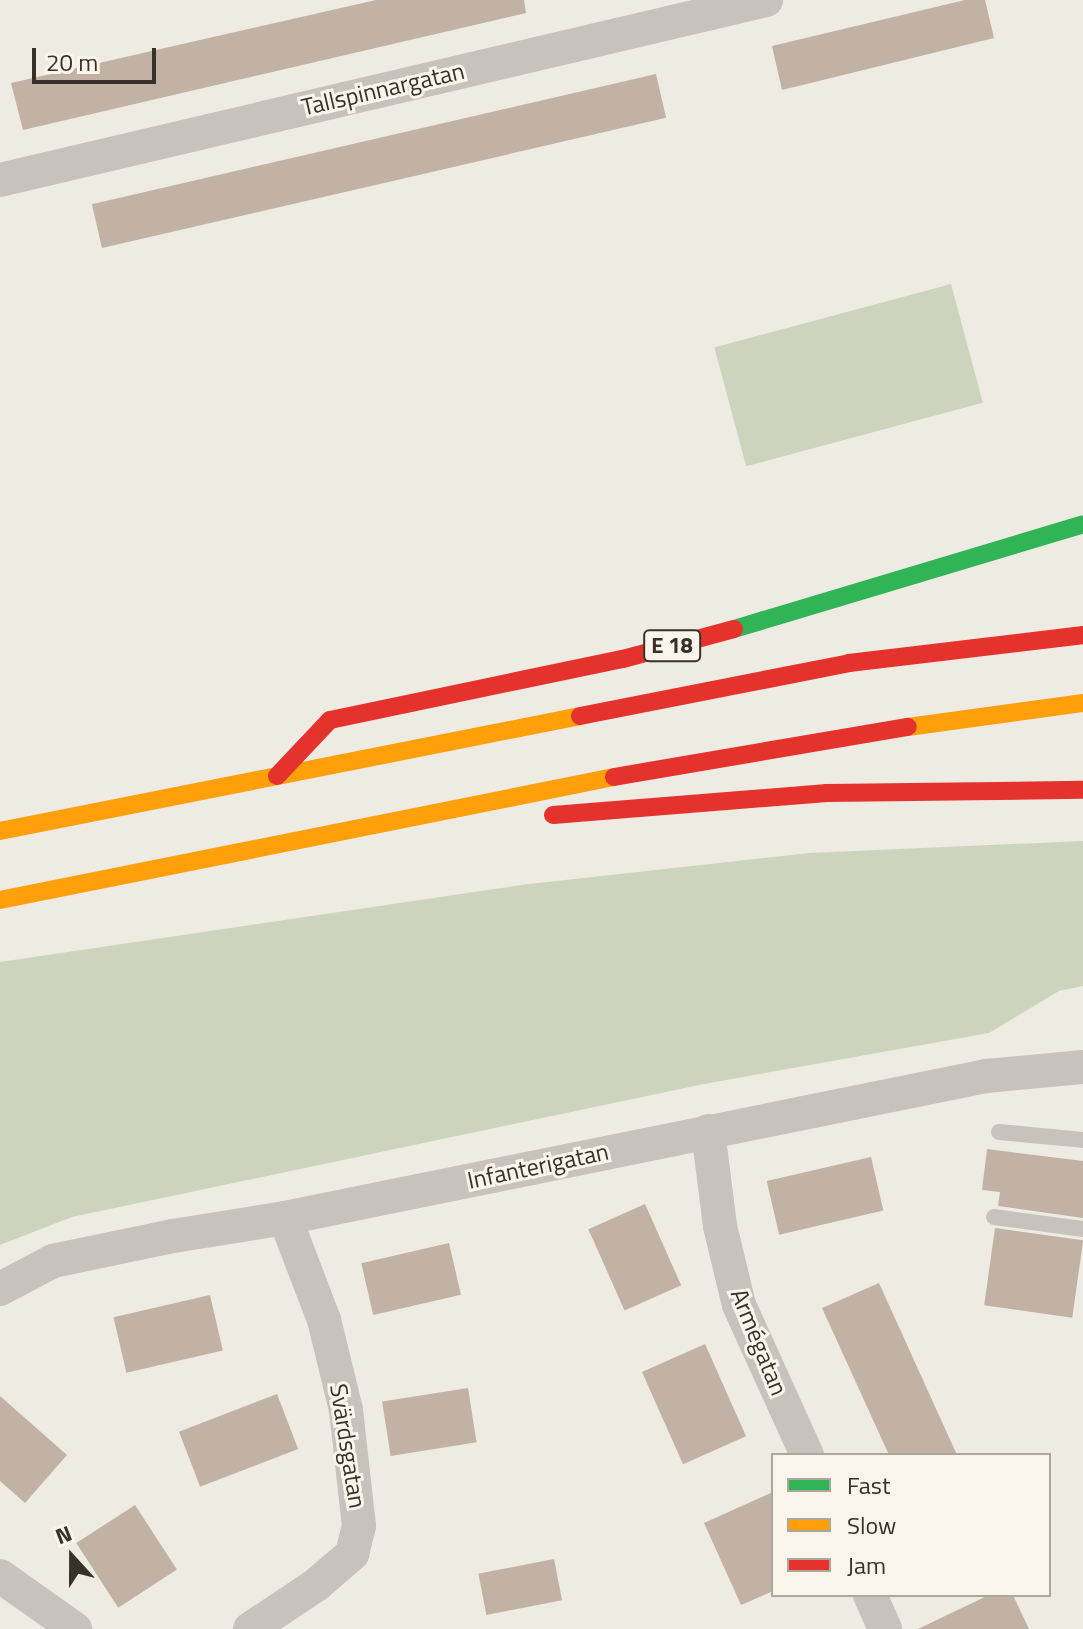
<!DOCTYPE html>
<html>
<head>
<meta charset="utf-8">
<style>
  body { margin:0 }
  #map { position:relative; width:1083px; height:1629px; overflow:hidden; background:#eeebe3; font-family:"Titillium Web",sans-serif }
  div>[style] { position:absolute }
  .green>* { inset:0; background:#ccd4bd; transform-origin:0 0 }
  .building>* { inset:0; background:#c1b2a5; transform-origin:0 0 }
  .lane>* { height:16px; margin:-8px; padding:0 8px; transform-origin:8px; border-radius:8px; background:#c7c3bc }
  .street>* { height:34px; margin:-17px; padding:0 17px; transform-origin:17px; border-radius:17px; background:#c7c3bc }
  .fast>* { height:18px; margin:-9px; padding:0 9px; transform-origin:9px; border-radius:9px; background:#30b455 }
  .slow>* { height:18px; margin:-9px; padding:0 9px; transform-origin:9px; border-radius:9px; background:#ff9f0a }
  .jam>* { height:18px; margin:-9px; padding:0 9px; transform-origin:9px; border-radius:9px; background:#e5322d }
  span { translate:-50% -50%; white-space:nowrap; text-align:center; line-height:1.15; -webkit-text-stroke:6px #faf5eb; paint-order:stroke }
  .shield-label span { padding:2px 6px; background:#faf5eb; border:2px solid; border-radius:6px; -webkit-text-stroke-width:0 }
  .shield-label { font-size:22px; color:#383129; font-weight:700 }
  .street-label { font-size:24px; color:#383129 }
  .legend { position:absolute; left:771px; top:1453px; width:280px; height:144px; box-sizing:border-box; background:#faf5eb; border:2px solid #aca79d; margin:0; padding:10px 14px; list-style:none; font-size:24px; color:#383129 }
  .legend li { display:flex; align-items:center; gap:16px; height:40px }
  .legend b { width:40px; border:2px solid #aca79d }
  .north { position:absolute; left:32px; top:1517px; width:80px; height:80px; -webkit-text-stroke:6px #faf5eb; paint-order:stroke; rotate:339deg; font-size:22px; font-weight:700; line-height:32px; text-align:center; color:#383129 }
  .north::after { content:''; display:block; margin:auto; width:28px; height:36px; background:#383129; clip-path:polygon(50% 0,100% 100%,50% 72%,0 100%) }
  .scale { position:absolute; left:32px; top:48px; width:124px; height:36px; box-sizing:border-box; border:4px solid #383129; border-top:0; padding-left:10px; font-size:24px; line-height:28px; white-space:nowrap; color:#383129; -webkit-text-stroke:6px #faf5eb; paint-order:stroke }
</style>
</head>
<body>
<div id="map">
  <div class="green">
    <i style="left:951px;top:284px;width:123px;height:245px;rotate:75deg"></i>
    <i style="clip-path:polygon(1083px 841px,1083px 986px,1059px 991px,989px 1033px,704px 1084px,72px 1217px,0 1245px,0 962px,529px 884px,809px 853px)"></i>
  </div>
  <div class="building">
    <i style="clip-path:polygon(376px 0,524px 0,526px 13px,23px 130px,11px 83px)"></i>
    <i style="clip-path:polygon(965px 0,985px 0,994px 38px,782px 90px,772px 46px)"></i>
    <i style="left:656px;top:74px;width:45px;height:579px;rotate:77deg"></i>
    <i style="clip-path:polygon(987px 1149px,1083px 1161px,1083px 1218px,998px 1206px,1000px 1192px,982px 1190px)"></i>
    <i style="left:871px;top:1157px;width:55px;height:107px;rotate:77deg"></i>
    <i style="left:645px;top:1204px;width:89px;height:62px;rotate:66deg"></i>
    <i style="left:995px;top:1228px;width:89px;height:78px;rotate:8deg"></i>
    <i style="left:449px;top:1243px;width:53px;height:90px;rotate:77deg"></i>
    <i style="clip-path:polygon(879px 1283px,957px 1455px,889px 1455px,822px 1308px)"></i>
    <i style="left:210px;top:1295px;width:57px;height:99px;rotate:77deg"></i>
    <i style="left:705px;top:1344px;width:101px;height:69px;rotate:66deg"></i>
    <i style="left:468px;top:1388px;width:55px;height:87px;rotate:81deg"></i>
    <i style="left:277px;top:1394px;width:59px;height:105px;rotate:69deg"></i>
    <i style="clip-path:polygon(0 1396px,67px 1455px,25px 1503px,0 1481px)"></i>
    <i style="clip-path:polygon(773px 1492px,773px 1591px,741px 1605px,704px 1523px)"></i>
    <i style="left:135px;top:1505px;width:77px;height:70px;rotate:57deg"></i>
    <i style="left:554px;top:1559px;width:42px;height:77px;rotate:79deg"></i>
    <i style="clip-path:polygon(989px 1595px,1013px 1595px,1029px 1629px,918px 1629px)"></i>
  </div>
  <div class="lane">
    <i style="left:999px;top:1132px;width:84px;rotate:5.4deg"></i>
    <i style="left:994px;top:1217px;width:90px;rotate:7.7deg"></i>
  </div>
  <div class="street">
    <i style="left:0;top:180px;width:787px;rotate:-13.22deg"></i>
    <i style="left:708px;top:1131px;width:96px;rotate:82.8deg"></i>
    <i style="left:720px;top:1226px;width:81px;rotate:76.5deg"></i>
    <i style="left:739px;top:1305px;width:165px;rotate:65.6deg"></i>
    <i style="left:0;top:1289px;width:60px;rotate:-27.8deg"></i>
    <i style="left:53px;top:1261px;width:123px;rotate:-11.8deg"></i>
    <i style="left:173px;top:1236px;width:113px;rotate:-9.1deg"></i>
    <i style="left:285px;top:1218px;width:715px;rotate:-11.45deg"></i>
    <i style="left:986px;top:1076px;width:97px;rotate:-5.3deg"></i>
    <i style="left:0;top:1576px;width:92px;rotate:35.2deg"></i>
    <i style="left:870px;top:1595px;width:37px;rotate:66deg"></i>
    <i style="left:250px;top:1629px;width:79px;rotate:-33.7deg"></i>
    <i style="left:316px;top:1585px;width:48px;rotate:-40.7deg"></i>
    <i style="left:352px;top:1554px;width:29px;rotate:-76deg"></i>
    <i style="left:359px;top:1526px;width:117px;rotate:-96.4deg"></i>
    <i style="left:346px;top:1410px;width:93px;rotate:-103.7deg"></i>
    <i style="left:324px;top:1320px;width:109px;rotate:-110.9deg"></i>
  </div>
  <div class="fast">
    <i style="left:734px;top:629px;width:364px;rotate:-16.7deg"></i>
  </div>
  <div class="slow">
    <i style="left:908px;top:727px;width:177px;rotate:-7.8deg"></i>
    <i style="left:0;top:831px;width:591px;rotate:-11.21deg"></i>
    <i style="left:0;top:900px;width:626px;rotate:-11.33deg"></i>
  </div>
  <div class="jam">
    <i style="left:580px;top:716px;width:274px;rotate:-11.1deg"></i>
    <i style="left:849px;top:663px;width:236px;rotate:-6.8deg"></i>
    <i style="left:277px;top:776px;width:77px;rotate:-46.6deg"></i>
    <i style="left:330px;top:720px;width:299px;rotate:-11.8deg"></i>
    <i style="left:623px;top:659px;width:115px;rotate:-15.1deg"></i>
    <i style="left:614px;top:777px;width:298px;rotate:-9.7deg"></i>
    <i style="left:553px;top:815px;width:275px;rotate:-4.6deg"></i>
    <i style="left:827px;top:793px;width:256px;rotate:-0.7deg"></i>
  </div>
  <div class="shield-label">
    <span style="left:672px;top:646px">E 18</span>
  </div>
  <div class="street-label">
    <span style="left:383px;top:89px;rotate:-13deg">Tallspinnargatan</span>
    <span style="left:538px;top:1166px;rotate:-12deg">Infanterigatan</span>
    <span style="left:759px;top:1342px;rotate:68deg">Armégatan</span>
    <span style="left:348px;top:1446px;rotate:81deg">Svärdsgatan</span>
  </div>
  <ul class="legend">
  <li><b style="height:10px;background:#30b455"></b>Fast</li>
  <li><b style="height:10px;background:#ff9f0a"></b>Slow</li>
  <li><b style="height:10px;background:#e5322d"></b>Jam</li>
  </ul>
  <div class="north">N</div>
  <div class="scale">20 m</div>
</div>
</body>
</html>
